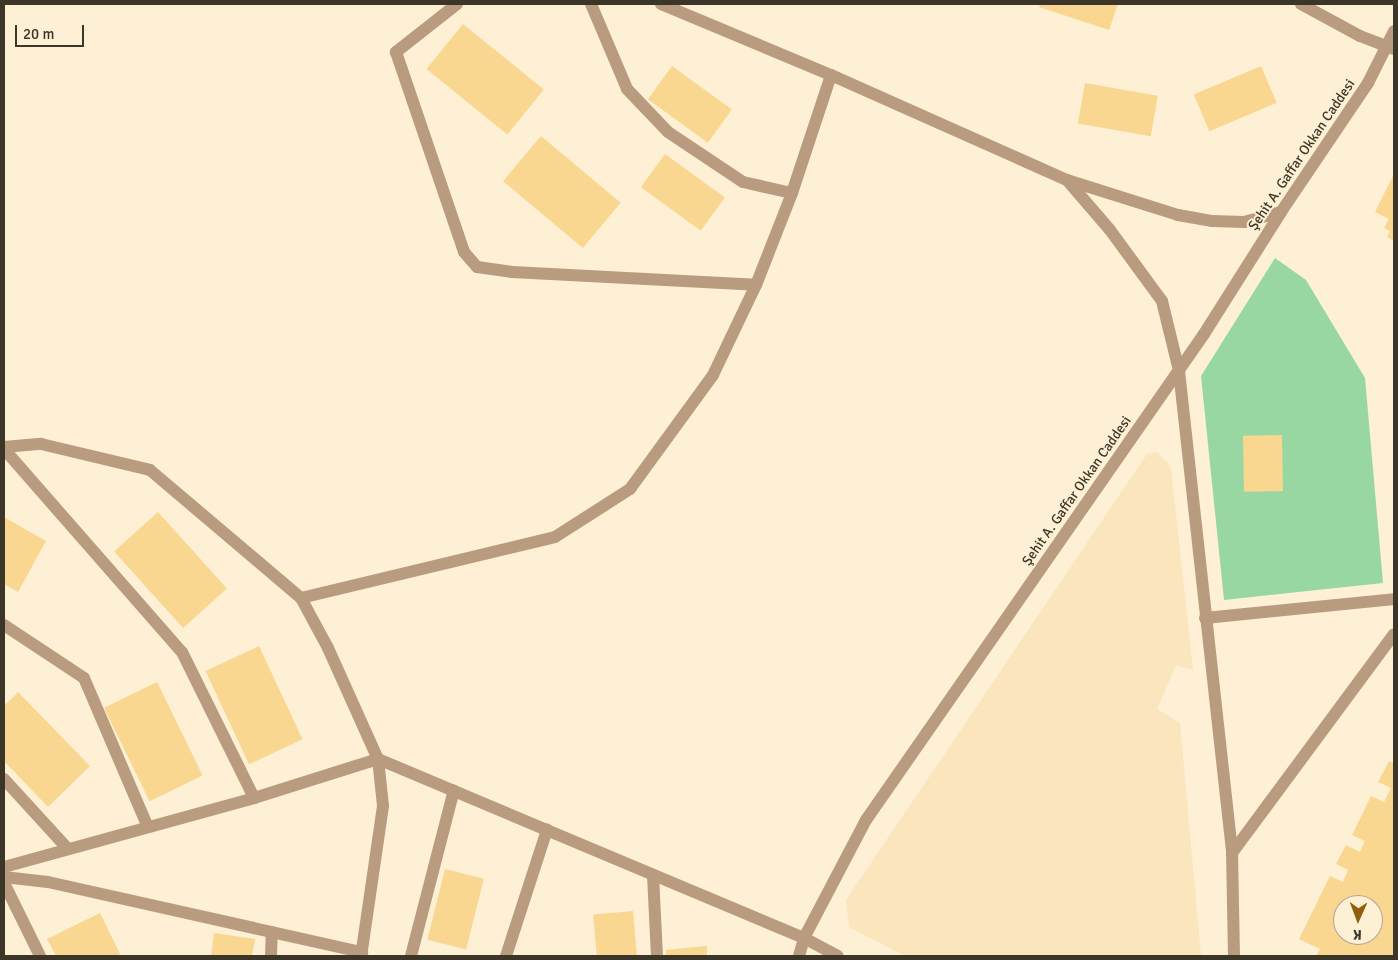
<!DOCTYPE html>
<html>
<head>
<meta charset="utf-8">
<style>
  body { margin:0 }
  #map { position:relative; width:1398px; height:960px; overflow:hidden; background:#fdf0d4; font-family:Signika,sans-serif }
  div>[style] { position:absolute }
  .built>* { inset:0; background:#fae5bc }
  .green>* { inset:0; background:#99d7a2 }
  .building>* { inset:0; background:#f9d791; transform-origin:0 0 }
  .minor>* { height:12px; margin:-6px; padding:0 6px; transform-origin:6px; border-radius:6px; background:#b99c7f }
  .tertiary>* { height:12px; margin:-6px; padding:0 6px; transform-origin:6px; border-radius:6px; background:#b99c7f }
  span { translate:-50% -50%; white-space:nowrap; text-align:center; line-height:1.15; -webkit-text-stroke:4px #fdf0d4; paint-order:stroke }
  .street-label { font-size:14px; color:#3c3628 }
  .frame { position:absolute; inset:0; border:5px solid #3c3628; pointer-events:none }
  .north { position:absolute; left:1333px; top:895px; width:50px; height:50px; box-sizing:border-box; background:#fdf0d4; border:1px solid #b0a68f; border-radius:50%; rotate:182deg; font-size:14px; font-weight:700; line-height:20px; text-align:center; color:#3c3628 }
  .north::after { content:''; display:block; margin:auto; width:18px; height:22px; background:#8f5f0a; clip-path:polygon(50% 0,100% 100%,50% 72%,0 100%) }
  .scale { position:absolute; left:15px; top:25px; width:69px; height:22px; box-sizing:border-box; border:2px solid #3c3628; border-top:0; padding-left:6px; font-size:15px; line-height:18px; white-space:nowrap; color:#3c3628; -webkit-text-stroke:4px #fdf0d4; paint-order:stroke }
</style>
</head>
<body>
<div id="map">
  <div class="built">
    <i style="clip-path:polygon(1157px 452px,1171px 467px,1193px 670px,1176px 665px,1157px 709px,1180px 723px,1201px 956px,905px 956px,849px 927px,846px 900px,1147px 454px)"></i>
  </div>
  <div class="green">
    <i style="clip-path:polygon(1275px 258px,1306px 280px,1365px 378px,1383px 583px,1224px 600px,1201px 376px)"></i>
  </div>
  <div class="building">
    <i style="clip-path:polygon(1040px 4px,1118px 4px,1109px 30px,1039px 7px)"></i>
    <i style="left:463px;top:24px;width:104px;height:58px;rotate:39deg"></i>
    <i style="left:672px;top:66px;width:74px;height:41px;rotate:36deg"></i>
    <i style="left:1261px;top:66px;width:40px;height:73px;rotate:67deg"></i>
    <i style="left:1085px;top:83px;width:74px;height:41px;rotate:10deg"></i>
    <i style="left:541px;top:136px;width:104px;height:59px;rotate:40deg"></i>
    <i style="left:665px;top:154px;width:74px;height:41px;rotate:36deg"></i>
    <i style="clip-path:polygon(1394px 174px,1394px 241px,1387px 237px,1390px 231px,1384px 228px,1389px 219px,1375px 212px)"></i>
    <i style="left:1282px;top:435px;width:56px;height:39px;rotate:89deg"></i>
    <i style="left:158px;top:512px;width:103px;height:59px;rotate:48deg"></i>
    <i style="clip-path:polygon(4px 517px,46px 541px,18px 592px,4px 584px)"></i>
    <i style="left:259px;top:646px;width:103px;height:59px;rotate:65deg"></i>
    <i style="left:157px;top:682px;width:104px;height:59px;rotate:64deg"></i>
    <i style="clip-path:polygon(18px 692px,90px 766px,48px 807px,4px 761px,4px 706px)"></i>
    <i style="clip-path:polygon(evenodd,1389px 761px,1394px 763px,1394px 956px,1316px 956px,1320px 949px,1299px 939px,1330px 876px,1343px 882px,1348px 870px,1336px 864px,1346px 845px,1360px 852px,1365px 841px,1352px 835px,1371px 796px,1384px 802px,1391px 788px,1378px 782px,1389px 761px,1343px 905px,1373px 905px,1373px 935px,1343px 935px,1343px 905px)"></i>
    <i style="left:445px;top:869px;width:40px;height:73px;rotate:14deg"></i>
    <i style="left:633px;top:911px;width:45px;height:40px;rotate:85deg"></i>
    <i style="clip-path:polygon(100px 913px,121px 956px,56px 956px,47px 939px)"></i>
    <i style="clip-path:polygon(214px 933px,255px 939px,252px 956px,211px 956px)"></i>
    <i style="clip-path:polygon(707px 946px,707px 956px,666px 956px,666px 950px)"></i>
  </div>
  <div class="minor">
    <i style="left:457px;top:4px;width:78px;rotate:141.8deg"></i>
    <i style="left:396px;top:52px;width:211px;rotate:71.2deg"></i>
    <i style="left:464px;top:252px;width:20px;rotate:49deg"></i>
    <i style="left:477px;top:267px;width:35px;rotate:8deg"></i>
    <i style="left:512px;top:272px;width:244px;rotate:3deg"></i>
    <i style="left:591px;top:4px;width:92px;rotate:67deg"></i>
    <i style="left:627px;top:89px;width:59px;rotate:46.4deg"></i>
    <i style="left:668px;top:132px;width:90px;rotate:33.7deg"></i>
    <i style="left:743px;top:182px;width:50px;rotate:12.7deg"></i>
    <i style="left:661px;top:4px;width:184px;rotate:22.7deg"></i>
    <i style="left:831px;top:75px;width:258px;rotate:24deg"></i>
    <i style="left:1067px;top:180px;width:116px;rotate:17.5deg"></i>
    <i style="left:1178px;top:215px;width:35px;rotate:10deg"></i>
    <i style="left:1212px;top:221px;width:32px;rotate:2deg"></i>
    <i style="left:1244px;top:222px;width:38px;rotate:-15deg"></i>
    <i style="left:1067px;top:180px;width:66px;rotate:49.3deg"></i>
    <i style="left:1110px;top:230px;width:88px;rotate:53.8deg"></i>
    <i style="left:1162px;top:301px;width:72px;rotate:76.3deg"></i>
    <i style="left:1179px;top:371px;width:485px;rotate:83.7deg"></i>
    <i style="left:4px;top:447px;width:37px;rotate:-5deg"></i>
    <i style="left:41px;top:444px;width:112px;rotate:13.4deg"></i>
    <i style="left:150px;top:470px;width:198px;rotate:40.3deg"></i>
    <i style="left:301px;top:598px;width:57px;rotate:61.6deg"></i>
    <i style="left:328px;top:648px;width:122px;rotate:65.8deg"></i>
    <i style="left:378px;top:759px;width:47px;rotate:83.9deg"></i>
    <i style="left:383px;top:806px;width:152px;rotate:98.3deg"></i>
    <i style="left:4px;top:449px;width:270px;rotate:48.8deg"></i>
    <i style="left:182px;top:652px;width:163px;rotate:63.7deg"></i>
    <i style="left:301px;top:598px;width:261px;rotate:-13.5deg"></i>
    <i style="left:555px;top:537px;width:89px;rotate:-32.6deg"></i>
    <i style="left:630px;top:489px;width:141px;rotate:-53.9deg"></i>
    <i style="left:713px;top:375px;width:100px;rotate:-64.5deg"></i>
    <i style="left:756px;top:285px;width:99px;rotate:-68.6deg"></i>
    <i style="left:792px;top:193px;width:124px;rotate:-71.7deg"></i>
    <i style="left:1205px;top:618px;width:190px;rotate:-5.7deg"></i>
    <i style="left:4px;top:625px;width:96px;rotate:33.5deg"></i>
    <i style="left:84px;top:678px;width:162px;rotate:66.8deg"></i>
    <i style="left:4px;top:779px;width:95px;rotate:47.6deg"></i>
    <i style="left:4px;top:867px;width:259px;rotate:-15.4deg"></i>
    <i style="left:254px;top:798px;width:130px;rotate:-17.5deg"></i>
    <i style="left:378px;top:759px;width:462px;rotate:22.8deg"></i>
    <i style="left:804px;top:938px;width:38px;rotate:28deg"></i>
    <i style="left:653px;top:875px;width:81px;rotate:87.2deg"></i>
    <i style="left:4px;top:877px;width:44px;rotate:6.5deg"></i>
    <i style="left:48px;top:882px;width:322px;rotate:12.6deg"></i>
    <i style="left:4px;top:883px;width:81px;rotate:63.7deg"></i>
    <i style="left:271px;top:956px;width:24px;rotate:-88deg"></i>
    <i style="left:411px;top:956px;width:171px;rotate:-75.5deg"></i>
    <i style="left:506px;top:956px;width:133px;rotate:-72deg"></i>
    <i style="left:799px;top:956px;width:19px;rotate:-74deg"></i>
    <i style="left:804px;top:938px;width:133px;rotate:-62.3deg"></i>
    <i style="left:866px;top:820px;width:592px;rotate:-55.18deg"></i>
    <i style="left:1204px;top:334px;width:144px;rotate:-57.7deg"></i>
    <i style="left:1281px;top:212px;width:156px;rotate:-56deg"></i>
    <i style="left:1368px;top:83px;width:58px;rotate:-63.4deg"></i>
    <i style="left:1234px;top:956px;width:103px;rotate:-91.1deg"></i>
    <i style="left:1232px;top:853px;width:272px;rotate:-53.5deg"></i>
  </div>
  <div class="tertiary">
    <i style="left:1301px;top:4px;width:67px;rotate:28.5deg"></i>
    <i style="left:1360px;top:36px;width:36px;rotate:21deg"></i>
  </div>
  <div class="street-label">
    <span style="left:1302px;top:155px;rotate:-56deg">Şehit A. Gaffar Okkan Caddesi</span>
    <span style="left:1077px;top:491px;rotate:-55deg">Şehit A. Gaffar Okkan Caddesi</span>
  </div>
  <div class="frame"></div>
  <div class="north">K</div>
  <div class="scale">20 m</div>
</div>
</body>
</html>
